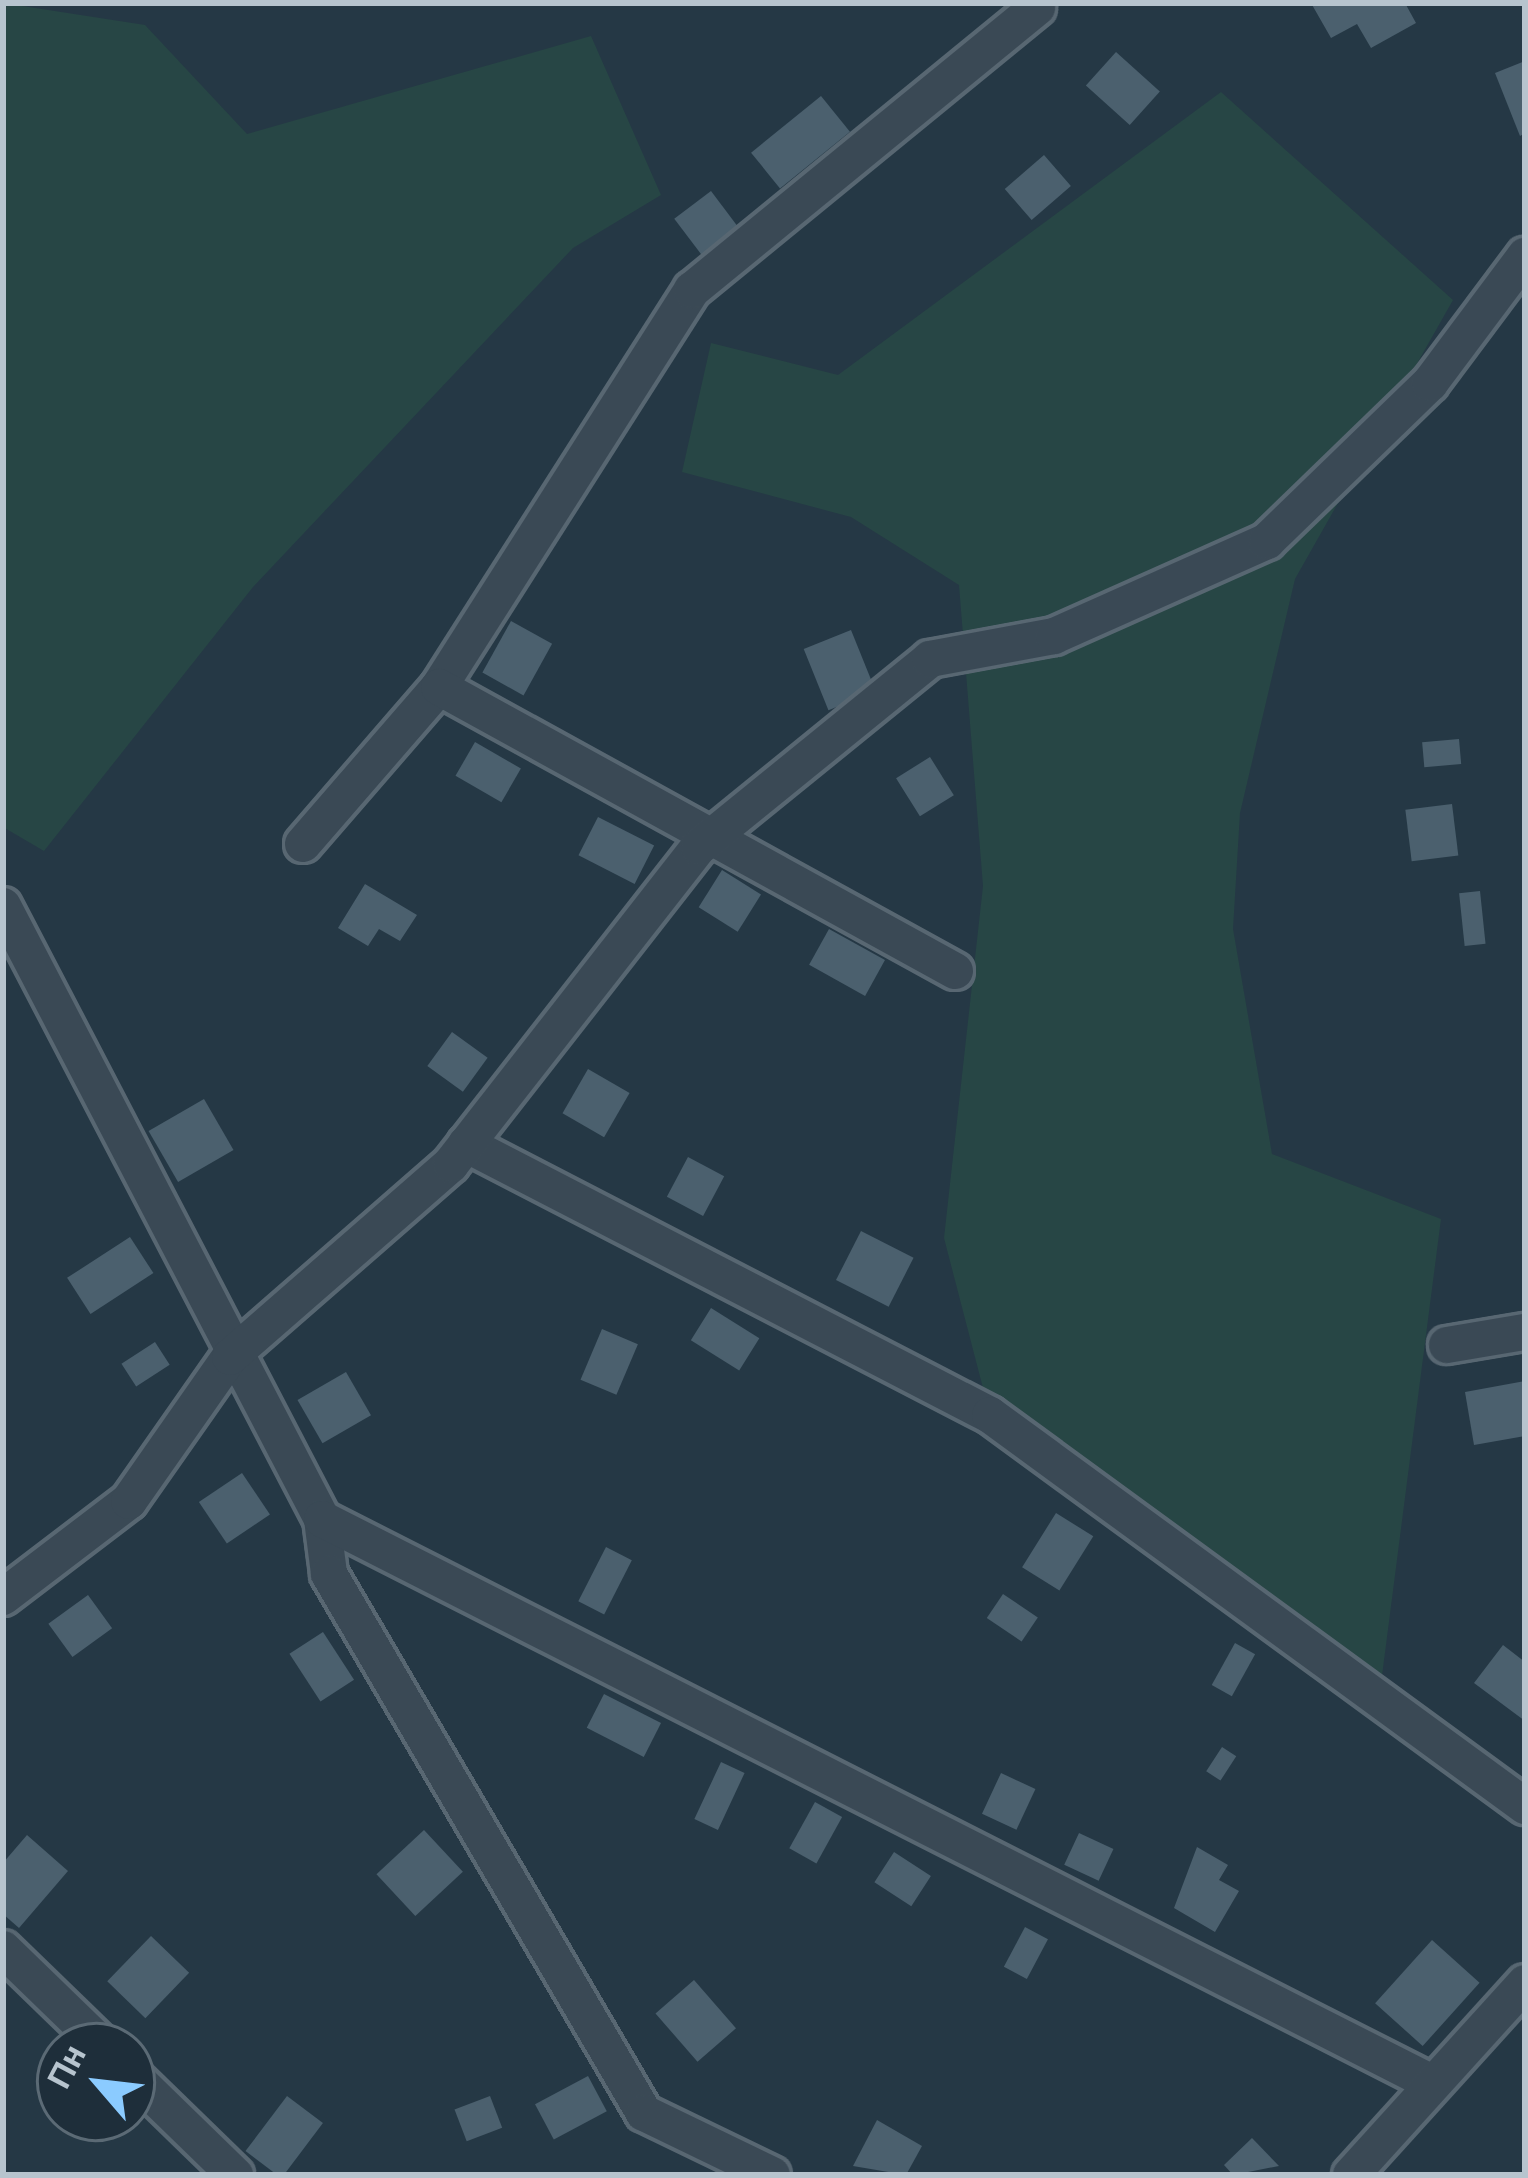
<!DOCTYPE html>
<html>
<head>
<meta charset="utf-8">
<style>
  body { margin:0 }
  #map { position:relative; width:1528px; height:2178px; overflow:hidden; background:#253845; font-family:"Work Sans",sans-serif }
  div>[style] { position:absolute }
  .green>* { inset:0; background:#274645 }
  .building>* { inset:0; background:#4b606e; transform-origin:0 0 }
  .roads { filter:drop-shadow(3px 0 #586772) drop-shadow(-3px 0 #586772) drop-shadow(0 3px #586772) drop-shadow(0 -3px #586772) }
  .minor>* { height:36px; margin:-18px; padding:0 18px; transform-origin:18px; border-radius:18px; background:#3a4955 }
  span { translate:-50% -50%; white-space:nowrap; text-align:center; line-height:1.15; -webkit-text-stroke:9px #1e2e3a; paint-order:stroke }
  .frame { position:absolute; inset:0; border:6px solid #b7c4ce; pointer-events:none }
  .north { position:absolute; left:36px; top:2022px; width:120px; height:120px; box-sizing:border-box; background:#1e2e3a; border:3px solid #5b6a75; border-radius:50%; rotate:298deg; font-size:33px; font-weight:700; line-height:48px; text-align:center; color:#b7c4ce }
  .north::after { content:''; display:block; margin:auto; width:42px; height:54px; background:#8bcbff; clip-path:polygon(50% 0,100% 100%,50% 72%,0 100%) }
</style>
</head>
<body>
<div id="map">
  <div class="green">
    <i style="clip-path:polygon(3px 3px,145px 25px,247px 134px,591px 36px,661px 195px,573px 248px,253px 587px,44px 851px,3px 827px)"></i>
    <i style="clip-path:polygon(1221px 92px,1453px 300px,1295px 579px,1240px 813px,1233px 929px,1272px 1154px,1441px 1219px,1379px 1699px,990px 1415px,944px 1238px,983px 886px,959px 585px,851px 517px,682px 472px,711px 343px,838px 375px)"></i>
  </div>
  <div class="building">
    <i style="clip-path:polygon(1311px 3px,1405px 3px,1416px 23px,1371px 48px,1357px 24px,1331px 38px)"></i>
    <i style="left:1116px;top:52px;width:59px;height:45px;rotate:42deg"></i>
    <i style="clip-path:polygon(1525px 61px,1525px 133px,1520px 136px,1495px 73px)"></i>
    <i style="left:821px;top:96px;width:46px;height:90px;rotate:51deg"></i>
    <i style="left:1044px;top:155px;width:41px;height:52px;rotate:49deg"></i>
    <i style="left:711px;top:191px;width:45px;height:46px;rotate:53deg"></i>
    <i style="left:511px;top:621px;width:47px;height:59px;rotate:29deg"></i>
    <i style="left:851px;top:630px;width:66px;height:51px;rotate:68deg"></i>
    <i style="left:1459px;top:739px;width:25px;height:37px;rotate:85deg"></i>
    <i style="left:475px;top:742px;width:53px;height:39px;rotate:30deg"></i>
    <i style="left:930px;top:757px;width:45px;height:40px;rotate:58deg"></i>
    <i style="left:1452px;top:804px;width:52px;height:47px;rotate:83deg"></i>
    <i style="left:598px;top:817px;width:63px;height:43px;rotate:27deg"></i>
    <i style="left:722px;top:870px;width:46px;height:44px;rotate:32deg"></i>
    <i style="clip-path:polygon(365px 884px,417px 915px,400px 941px,379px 929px,368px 946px,338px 928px)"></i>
    <i style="left:1480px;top:891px;width:53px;height:21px;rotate:84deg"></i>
    <i style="left:829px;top:929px;width:64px;height:41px;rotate:29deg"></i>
    <i style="left:452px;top:1032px;width:44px;height:42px;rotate:36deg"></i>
    <i style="left:588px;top:1069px;width:48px;height:51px;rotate:30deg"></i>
    <i style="left:204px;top:1099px;width:59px;height:64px;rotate:60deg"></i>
    <i style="left:688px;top:1157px;width:41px;height:45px;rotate:28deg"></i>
    <i style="left:861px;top:1231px;width:59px;height:55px;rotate:27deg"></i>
    <i style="left:130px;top:1237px;width:43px;height:75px;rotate:57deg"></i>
    <i style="left:711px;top:1308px;width:57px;height:38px;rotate:32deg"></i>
    <i style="left:602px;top:1329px;width:39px;height:55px;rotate:23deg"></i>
    <i style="left:155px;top:1342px;width:27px;height:40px;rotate:57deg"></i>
    <i style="left:346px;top:1372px;width:50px;height:56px;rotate:60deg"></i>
    <i style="clip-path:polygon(1525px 1381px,1525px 1436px,1474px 1445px,1465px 1392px)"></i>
    <i style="left:242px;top:1473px;width:50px;height:52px;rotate:56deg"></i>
    <i style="left:1056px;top:1513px;width:44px;height:64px;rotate:32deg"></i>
    <i style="left:606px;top:1547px;width:29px;height:61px;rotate:27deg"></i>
    <i style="left:1003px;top:1594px;width:42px;height:29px;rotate:34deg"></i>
    <i style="left:88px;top:1595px;width:41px;height:49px;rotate:54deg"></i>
    <i style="left:323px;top:1632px;width:57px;height:40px;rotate:57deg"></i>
    <i style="left:1235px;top:1643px;width:23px;height:48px;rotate:29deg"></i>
    <i style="clip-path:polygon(1503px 1645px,1525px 1662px,1525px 1721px,1474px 1683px)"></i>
    <i style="left:604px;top:1694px;width:64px;height:38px;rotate:27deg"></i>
    <i style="left:1222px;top:1747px;width:17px;height:29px;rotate:33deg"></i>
    <i style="left:721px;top:1762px;width:26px;height:63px;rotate:25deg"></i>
    <i style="left:1001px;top:1773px;width:38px;height:45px;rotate:25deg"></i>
    <i style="left:815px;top:1802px;width:31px;height:53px;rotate:29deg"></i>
    <i style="left:424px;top:1830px;width:57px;height:65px;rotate:47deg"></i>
    <i style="left:1079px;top:1833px;width:38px;height:35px;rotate:25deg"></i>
    <i style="clip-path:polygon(27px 1835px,68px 1871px,19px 1928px,3px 1914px,3px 1863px)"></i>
    <i style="clip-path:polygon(1197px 1847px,1228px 1865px,1219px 1880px,1239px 1891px,1215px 1932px,1174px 1908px)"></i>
    <i style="left:894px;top:1852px;width:44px;height:36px;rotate:33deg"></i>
    <i style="left:1025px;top:1927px;width:26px;height:45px;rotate:28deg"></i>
    <i style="left:151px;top:1936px;width:53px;height:63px;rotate:44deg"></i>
    <i style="left:1432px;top:1940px;width:64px;height:85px;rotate:42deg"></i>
    <i style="left:694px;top:1980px;width:64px;height:51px;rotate:49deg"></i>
    <i style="left:588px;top:2076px;width:40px;height:60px;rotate:62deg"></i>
    <i style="left:287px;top:2096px;width:45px;height:69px;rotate:37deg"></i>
    <i style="left:490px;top:2096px;width:34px;height:38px;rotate:69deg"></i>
    <i style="clip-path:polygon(877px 2120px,922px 2146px,906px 2175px,853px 2166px)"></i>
    <i style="clip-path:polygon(1252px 2138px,1279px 2166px,1233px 2175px,1224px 2165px)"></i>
  </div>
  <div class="roads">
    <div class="minor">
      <i style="left:439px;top:687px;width:471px;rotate:-57.5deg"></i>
      <i style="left:692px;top:290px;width:446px;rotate:-39.3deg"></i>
      <i style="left:303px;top:844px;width:208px;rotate:-49.1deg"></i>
      <i style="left:439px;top:687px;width:589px;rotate:28.83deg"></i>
      <i style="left:3px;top:906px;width:691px;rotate:62.51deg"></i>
      <i style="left:322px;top:1519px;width:55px;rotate:82.7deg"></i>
      <i style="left:329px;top:1574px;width:624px;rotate:59.7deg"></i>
      <i style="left:644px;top:2113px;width:142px;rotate:25.8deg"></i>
      <i style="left:466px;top:1144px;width:590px;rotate:27.35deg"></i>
      <i style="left:990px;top:1415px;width:663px;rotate:36.16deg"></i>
      <i style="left:1447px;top:1345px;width:79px;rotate:-9.5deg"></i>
      <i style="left:322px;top:1519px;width:1243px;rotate:26.94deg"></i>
      <i style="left:3px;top:1597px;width:158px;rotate:-37.3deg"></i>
      <i style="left:129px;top:1501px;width:176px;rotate:-55deg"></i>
      <i style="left:230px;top:1357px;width:293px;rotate:-41.1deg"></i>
      <i style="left:451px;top:1164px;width:402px;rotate:-52deg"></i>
      <i style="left:699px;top:847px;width:298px;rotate:-39.1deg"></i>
      <i style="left:930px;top:659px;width:126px;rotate:-10.5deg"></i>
      <i style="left:1054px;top:636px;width:233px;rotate:-24deg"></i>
      <i style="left:1267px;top:541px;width:227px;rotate:-44.1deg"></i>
      <i style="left:1430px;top:383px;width:159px;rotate:-53.2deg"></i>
      <i style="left:3px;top:1949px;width:139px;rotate:44.1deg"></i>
      <i style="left:132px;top:2075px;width:144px;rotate:44.2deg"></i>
      <i style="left:1351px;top:2175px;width:259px;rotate:-47.8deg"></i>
    </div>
  </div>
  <div class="frame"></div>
  <div class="north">Пн</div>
</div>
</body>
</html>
